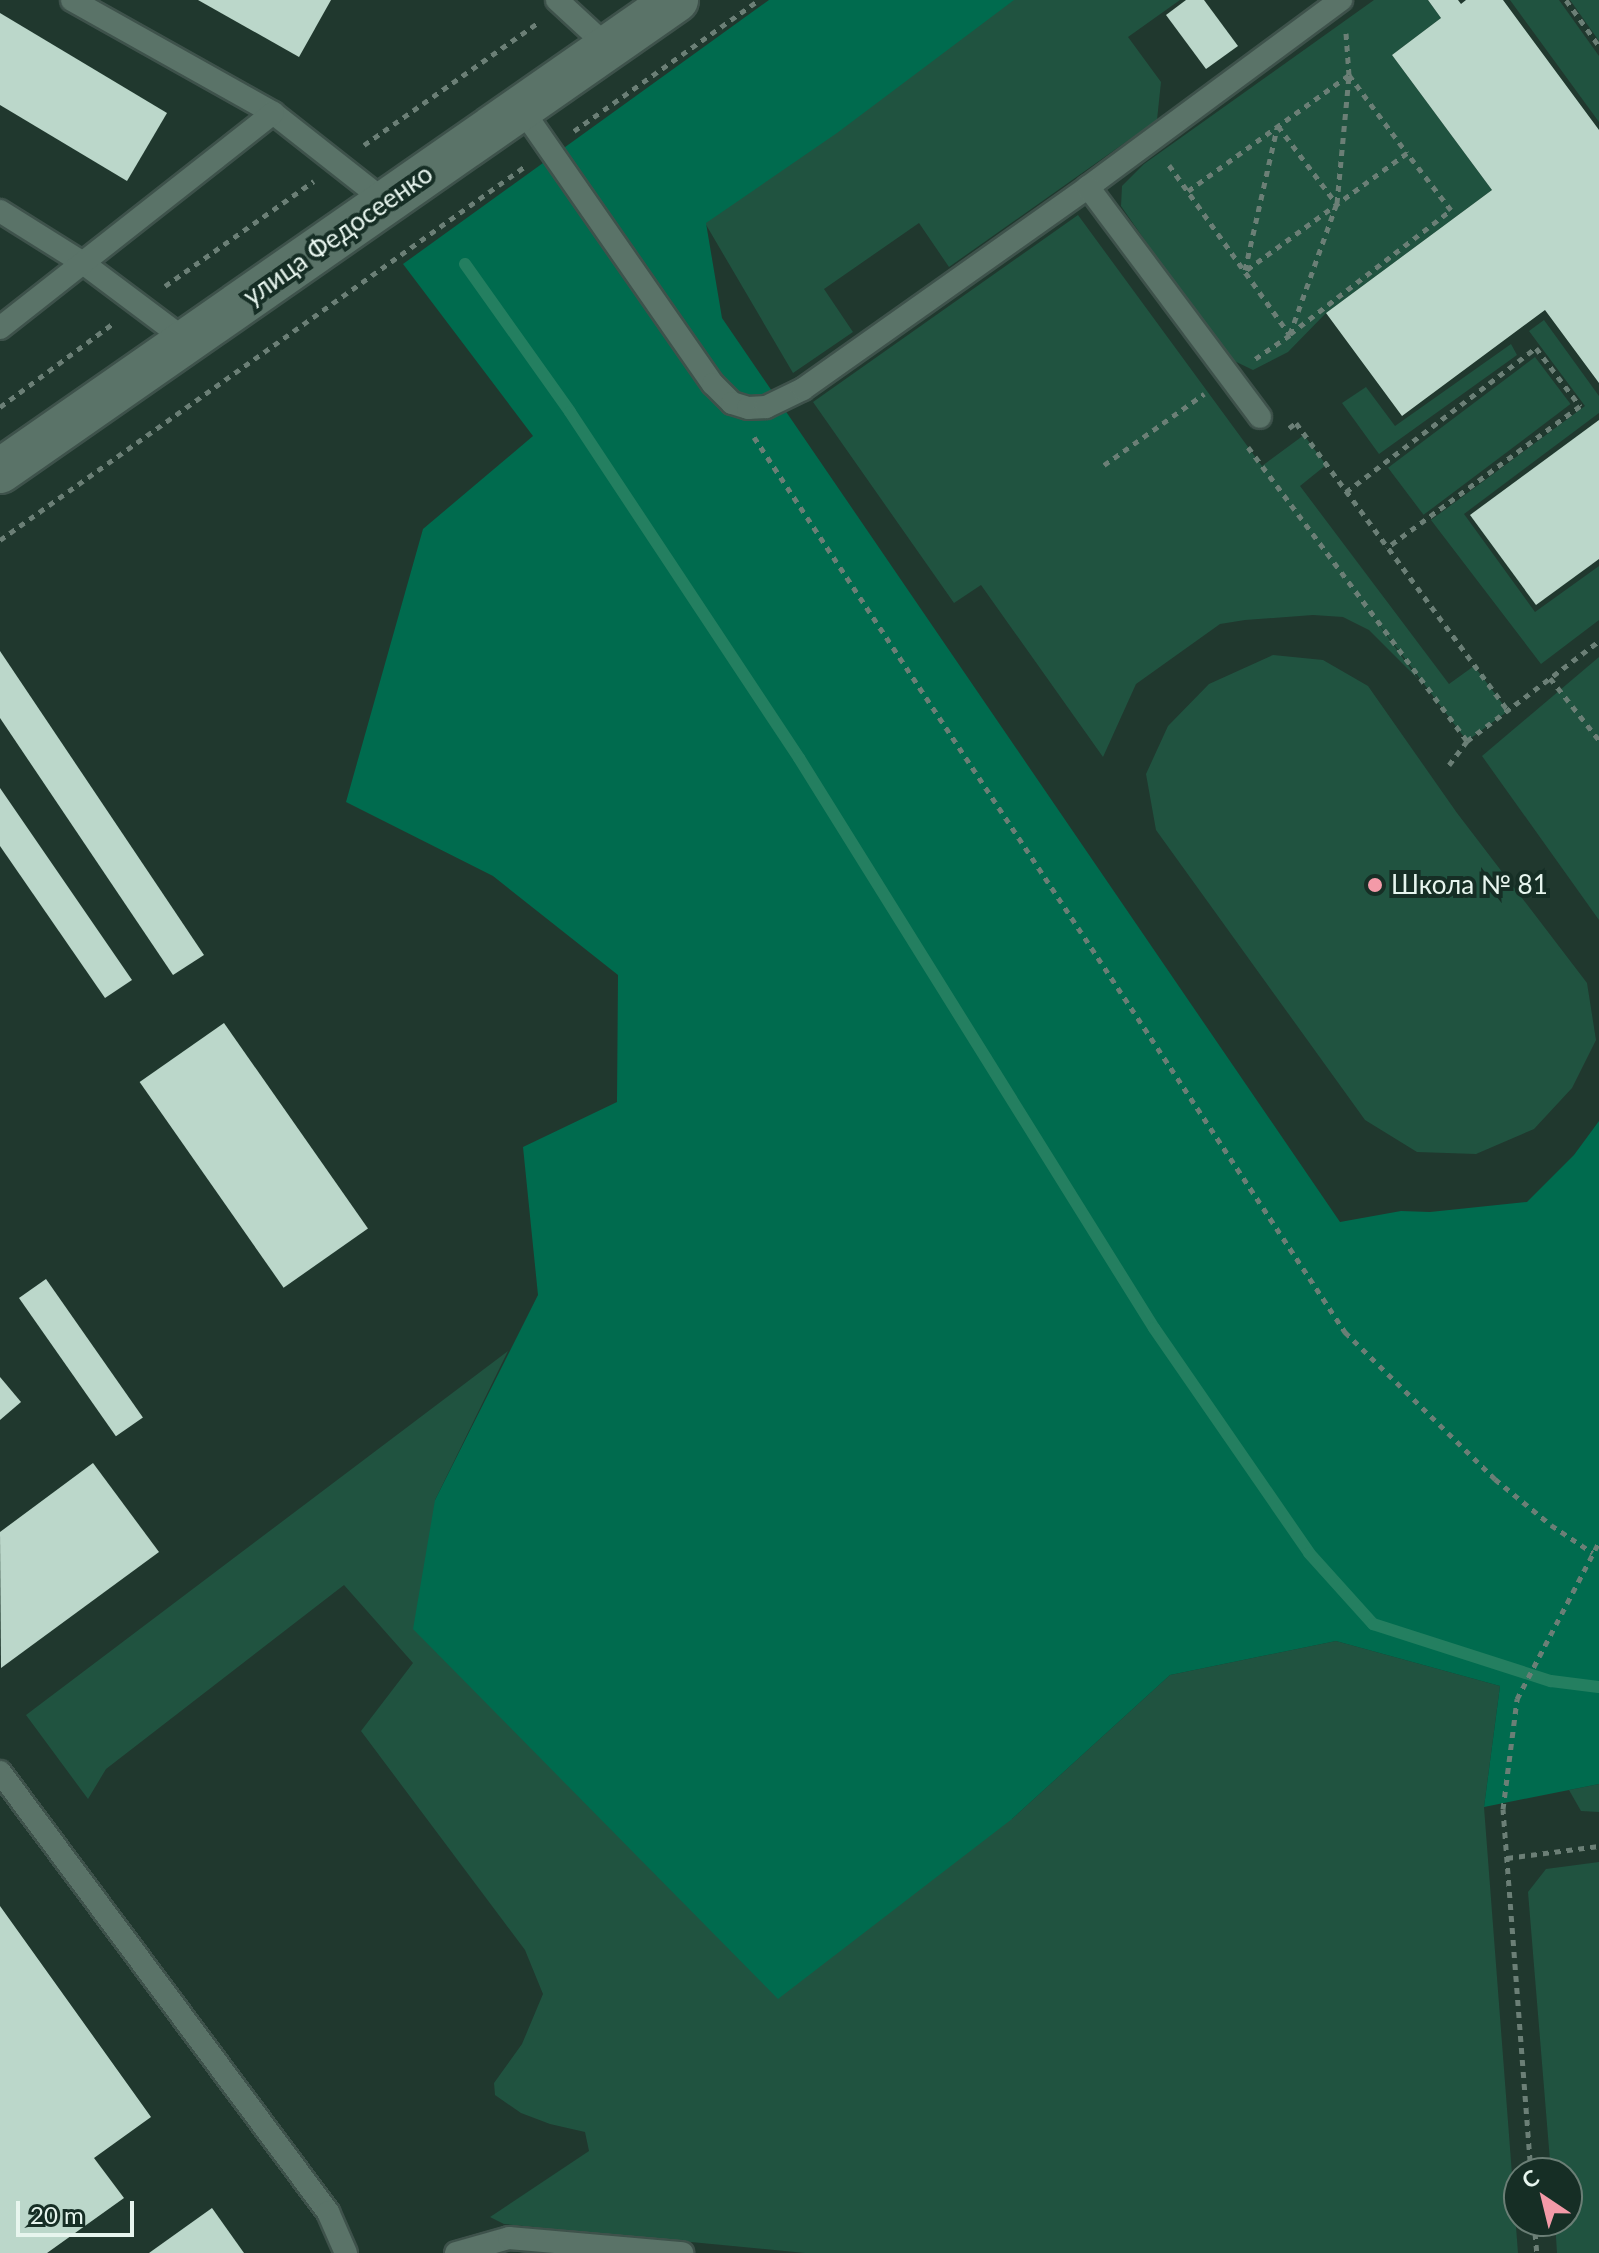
<!DOCTYPE html>
<html>
<head>
<meta charset="utf-8">
<style>
  body { margin:0 }
  #map { position:relative; width:1599px; height:2253px; overflow:hidden; background:#20382e; font-family:Lato,sans-serif }
  div>[style] { position:absolute }
  .green>* { inset:0; background:#205340; transform-origin:0 0 }
  .forest>* { inset:0; background:#006b4e }
  .stream>* { height:12px; margin:-6px; padding:0 6px; transform-origin:6px; border-radius:6px; background:#247f60 }
  .building>* { inset:0; background:#bbd7ca; transform-origin:0 0 }
  .path>* { height:5px; margin-top:-2.5px; transform-origin:0; background:repeating-linear-gradient(90deg,#6b7f76 0 6px,transparent 0 12px) }
  .roads { filter:drop-shadow(2px 0 #3e524b) drop-shadow(-2px 0 #3e524b) drop-shadow(0 2px #3e524b) drop-shadow(0 -2px #3e524b) }
  .lane>* { height:22px; margin:-11px; padding:0 11px; transform-origin:11px; border-radius:11px; background:#5a7368 }
  .secondary>* { height:44px; margin:-22px; padding:0 22px; transform-origin:22px; border-radius:22px; background:#5a7368 }
  .dots>* { width:22px; height:22px; translate:-50% -50%; box-sizing:border-box; border:4px solid #162e25; border-radius:50% }
  span { translate:-50% -50%; white-space:nowrap; text-align:center; line-height:1.15; -webkit-text-stroke:8px #162e25; paint-order:stroke }
  .street-label { font-size:26px; color:#e7f5ee }
  .poi-label { font-size:26px; color:#e7f5ee }
  .left { translate:0 -50%; text-align:left }
  .north { position:absolute; left:1503px; top:2157px; width:80px; height:80px; box-sizing:border-box; background:#162e25; border:2px solid #6a7e75; border-radius:50%; rotate:325deg; font-size:22px; font-weight:700; line-height:32px; text-align:center; color:#e7f5ee }
  .north::after { content:''; display:block; margin:auto; width:28px; height:36px; background:#f39aa8; clip-path:polygon(50% 0,100% 100%,50% 72%,0 100%) }
  .scale { position:absolute; left:16px; top:2201px; width:118px; height:36px; box-sizing:border-box; border:4px solid #e7f5ee; border-top:0; padding-left:10px; font-size:24px; line-height:28px; white-space:nowrap; color:#e7f5ee; -webkit-text-stroke:6px #162e25; paint-order:stroke }
</style>
</head>
<body>
<div id="map">
  <div class="green">
    <i style="clip-path:polygon(1013px 0,1180px 0,1128px 37px,1161px 82px,1157px 120px,949px 267px,919px 223px,824px 289px,853px 332px,793px 373px,705px 223px)"></i>
    <i style="clip-path:polygon(1374px 0,1428px 0,1441px 18px,1392px 55px,1492px 190px,1326px 313px,1288px 352px,1253px 370px,1226px 357px,1121px 206px,1122px 186px,1144px 164px)"></i>
    <i style="clip-path:polygon(1510px 0,1559px 0,1599px 56px,1599px 122px)"></i>
    <i style="clip-path:polygon(1570px 0,1599px 0,1599px 41px)"></i>
    <i style="clip-path:polygon(1078px 215px,1262px 466px,1304px 435px,1326px 465px,1300px 486px,1449px 684px,1474px 666px,1508px 711px,1467px 741px,1369px 611px,1418px 679px,1369px 630px,1343px 617px,1313px 615px,1245px 620px,1220px 624px,1136px 684px,1103px 757px,981px 585px,954px 603px,813px 402px)"></i>
    <i style="clip-path:polygon(1544px 320px,1599px 396px,1599px 413px,1464px 514px,1535px 612px,1599px 566px,1599px 620px,1541px 664px,1431px 520px,1585px 406px,1529px 331px)"></i>
    <i style="clip-path:polygon(1511px 344px,1517px 355px,1379px 454px,1342px 403px,1366px 387px,1395px 426px)"></i>
    <i style="left:1535px;top:357px;width:59px;height:184px;rotate:53deg"></i>
    <i style="clip-path:polygon(1273px 655px,1323px 660px,1368px 686px,1457px 813px,1587px 983px,1596px 1040px,1572px 1088px,1534px 1129px,1476px 1154px,1417px 1152px,1365px 1120px,1156px 830px,1146px 774px,1168px 726px,1209px 684px)"></i>
    <i style="clip-path:polygon(1599px 657px,1599px 920px,1482px 756px)"></i>
    <i style="clip-path:polygon(508px 1351px,435px 1500px,1012px 1819px,1170px 1675px,1336px 1641px,1500px 1686px,1484px 1807px,1518px 2253px,805px 2253px,504px 2224px,490px 2217px,589px 2151px,585px 2132px,550px 2124px,521px 2113px,495px 2095px,494px 2083px,522px 2044px,543px 1994px,525px 1950px,361px 1731px,413px 1663px,344px 1585px,106px 1769px,88px 1799px,26px 1715px)"></i>
    <i style="clip-path:polygon(1599px 1784px,1599px 1812px,1581px 1811px,1569px 1790px)"></i>
    <i style="clip-path:polygon(1599px 1862px,1599px 2253px,1557px 2253px,1555px 2221px,1567px 2221px,1567px 2173px,1551px 2173px,1528px 1892px,1546px 1869px)"></i>
  </div>
  <div class="forest">
    <i style="clip-path:polygon(769px 0,1014px 0,837px 133px,706px 223px,722px 318px,1340px 1222px,1401px 1211px,1430px 1212px,1527px 1202px,1574px 1155px,1599px 1121px,1599px 1784px,1484px 1807px,1500px 1686px,1336px 1641px,1170px 1675px,1012px 1819px,778px 1999px,413px 1629px,435px 1500px,538px 1295px,523px 1147px,617px 1102px,618px 975px,493px 876px,346px 802px,423px 529px,533px 436px,403px 264px)"></i>
  </div>
  <div class="stream">
    <i style="left:465px;top:264px;width:181px;rotate:54.6deg"></i>
    <i style="left:570px;top:412px;width:415px;rotate:56.5deg"></i>
    <i style="left:799px;top:758px;width:672px;rotate:58.09deg"></i>
    <i style="left:1154px;top:1328px;width:273px;rotate:55.4deg"></i>
    <i style="left:1309px;top:1553px;width:96px;rotate:48deg"></i>
    <i style="left:1373px;top:1624px;width:187px;rotate:17.8deg"></i>
    <i style="left:1551px;top:1681px;width:48px;rotate:7.1deg"></i>
  </div>
  <div class="building">
    <i style="clip-path:polygon(198px 0,331px 0,299px 57px)"></i>
    <i style="clip-path:polygon(1186px 0,1204px 0,1238px 46px,1206px 69px,1166px 15px)"></i>
    <i style="clip-path:polygon(1428px 0,1458px 0,1461px 4px,1466px 0,1503px 0,1599px 130px,1599px 383px,1545px 310px,1402px 416px,1326px 313px,1492px 190px,1392px 55px,1441px 18px)"></i>
    <i style="clip-path:polygon(0 13px,167px 113px,127px 181px,0 105px)"></i>
    <i style="clip-path:polygon(1599px 420px,1599px 559px,1536px 605px,1470px 515px)"></i>
    <i style="clip-path:polygon(0 651px,204px 955px,173px 975px,0 718px)"></i>
    <i style="clip-path:polygon(0 788px,132px 980px,105px 998px,0 846px)"></i>
    <i style="left:224px;top:1023px;width:251px;height:103px;rotate:55deg"></i>
    <i style="left:46px;top:1279px;width:169px;height:33px;rotate:55deg"></i>
    <i style="clip-path:polygon(0 1377px,21px 1402px,0 1420px)"></i>
    <i style="clip-path:polygon(93px 1463px,159px 1552px,1px 1668px,0 1532px)"></i>
    <i style="clip-path:polygon(0 1906px,151px 2117px,94px 2158px,124px 2198px,47px 2253px,0 2253px)"></i>
    <i style="clip-path:polygon(212px 2208px,244px 2253px,149px 2253px)"></i>
  </div>
  <div class="path">
    <i style="left:1566px;top:0;width:57px;rotate:54.3deg"></i>
    <i style="left:1278px;top:126px;width:96px;rotate:53deg"></i>
    <i style="left:574px;top:131px;width:227px;rotate:-35.3deg"></i>
    <i style="left:364px;top:145px;width:214px;rotate:-35.1deg"></i>
    <i style="left:1169px;top:165px;width:209px;rotate:54.6deg"></i>
    <i style="left:1290px;top:335px;width:42px;rotate:145.6deg"></i>
    <i style="left:1188px;top:191px;width:198px;rotate:-35.8deg"></i>
    <i style="left:1349px;top:75px;width:97px;rotate:53.4deg"></i>
    <i style="left:1407px;top:153px;width:200px;rotate:143.9deg"></i>
    <i style="left:1245px;top:270px;width:146px;rotate:-77.3deg"></i>
    <i style="left:165px;top:286px;width:182px;rotate:-35.2deg"></i>
    <i style="left:1290px;top:334px;width:139px;rotate:-70.3deg"></i>
    <i style="left:1337px;top:203px;width:129px;rotate:-84.6deg"></i>
    <i style="left:1349px;top:75px;width:42px;rotate:-94.1deg"></i>
    <i style="left:1290px;top:334px;width:203px;rotate:-37.6deg"></i>
    <i style="left:1451px;top:210px;width:72px;rotate:-127.7deg"></i>
    <i style="left:0;top:407px;width:143px;rotate:-36.5deg"></i>
    <i style="left:1289px;top:428px;width:9px;rotate:-36deg"></i>
    <i style="left:1296px;top:423px;width:358px;rotate:53.6deg"></i>
    <i style="left:754px;top:437px;width:1073px;rotate:56.56deg"></i>
    <i style="left:1345px;top:1332px;width:210px;rotate:44.4deg"></i>
    <i style="left:1495px;top:1479px;width:72px;rotate:39.4deg"></i>
    <i style="left:1551px;top:1525px;width:50px;rotate:33.7deg"></i>
    <i style="left:1248px;top:447px;width:367px;rotate:53.3deg"></i>
    <i style="left:1104px;top:465px;width:123px;rotate:-35.4deg"></i>
    <i style="left:1346px;top:492px;width:238px;rotate:-37.2deg"></i>
    <i style="left:1536px;top:348px;width:73px;rotate:52.8deg"></i>
    <i style="left:1580px;top:406px;width:240px;rotate:143.7deg"></i>
    <i style="left:0;top:540px;width:643px;rotate:-35.44deg"></i>
    <i style="left:1550px;top:678px;width:79px;rotate:51.7deg"></i>
    <i style="left:1449px;top:765px;width:30px;rotate:-53deg"></i>
    <i style="left:1467px;top:741px;width:166px;rotate:-37.1deg"></i>
    <i style="left:1507px;top:1858px;width:93px;rotate:-7.4deg"></i>
    <i style="left:1531px;top:2173px;width:365px;rotate:-94.4deg"></i>
    <i style="left:1503px;top:1809px;width:111px;rotate:-82.7deg"></i>
    <i style="left:1517px;top:1699px;width:177px;rotate:-62.4deg"></i>
    <i style="left:1534px;top:2221px;width:32px;rotate:85deg"></i>
  </div>
  <div class="roads">
    <div class="lane">
      <i style="left:72px;top:0;width:231px;rotate:29.3deg"></i>
      <i style="left:273px;top:113px;width:144px;rotate:38.2deg"></i>
      <i style="left:557px;top:0;width:69px;rotate:42.7deg"></i>
      <i style="left:521px;top:108px;width:336px;rotate:55.2deg"></i>
      <i style="left:713px;top:384px;width:27px;rotate:45deg"></i>
      <i style="left:732px;top:403px;width:17px;rotate:17deg"></i>
      <i style="left:748px;top:408px;width:18px;rotate:-3deg"></i>
      <i style="left:766px;top:407px;width:41px;rotate:-25.9deg"></i>
      <i style="left:803px;top:389px;width:349px;rotate:-35.3deg"></i>
      <i style="left:1088px;top:187px;width:315px;rotate:-36.5deg"></i>
      <i style="left:1088px;top:187px;width:287px;rotate:53.2deg"></i>
      <i style="left:0;top:211px;width:98px;rotate:32.1deg"></i>
      <i style="left:83px;top:263px;width:130px;rotate:36.9deg"></i>
      <i style="left:0;top:328px;width:347px;rotate:-38.2deg"></i>
      <i style="left:0;top:1772px;width:549px;rotate:53.3deg"></i>
      <i style="left:328px;top:2212px;width:45px;rotate:66.3deg"></i>
      <i style="left:456px;top:2253px;width:55px;rotate:-15.8deg"></i>
      <i style="left:509px;top:2238px;width:174px;rotate:5deg"></i>
    </div>
    <div class="secondary">
      <i style="left:0;top:471px;width:824px;rotate:-34.87deg"></i>
    </div>
  </div>
  <div class="dots">
    <i style="left:1375px;top:885px;background:#f39aa8"></i>
  </div>
  <div class="street-label">
    <span style="left:338px;top:235px;rotate:-35deg">улица Федосеенко</span>
  </div>
  <div class="poi-label">
    <span class="left" style="left:1391px;top:885px">Школа № 81</span>
  </div>
  <div class="north">С</div>
  <div class="scale">20 m</div>
</div>
</body>
</html>
